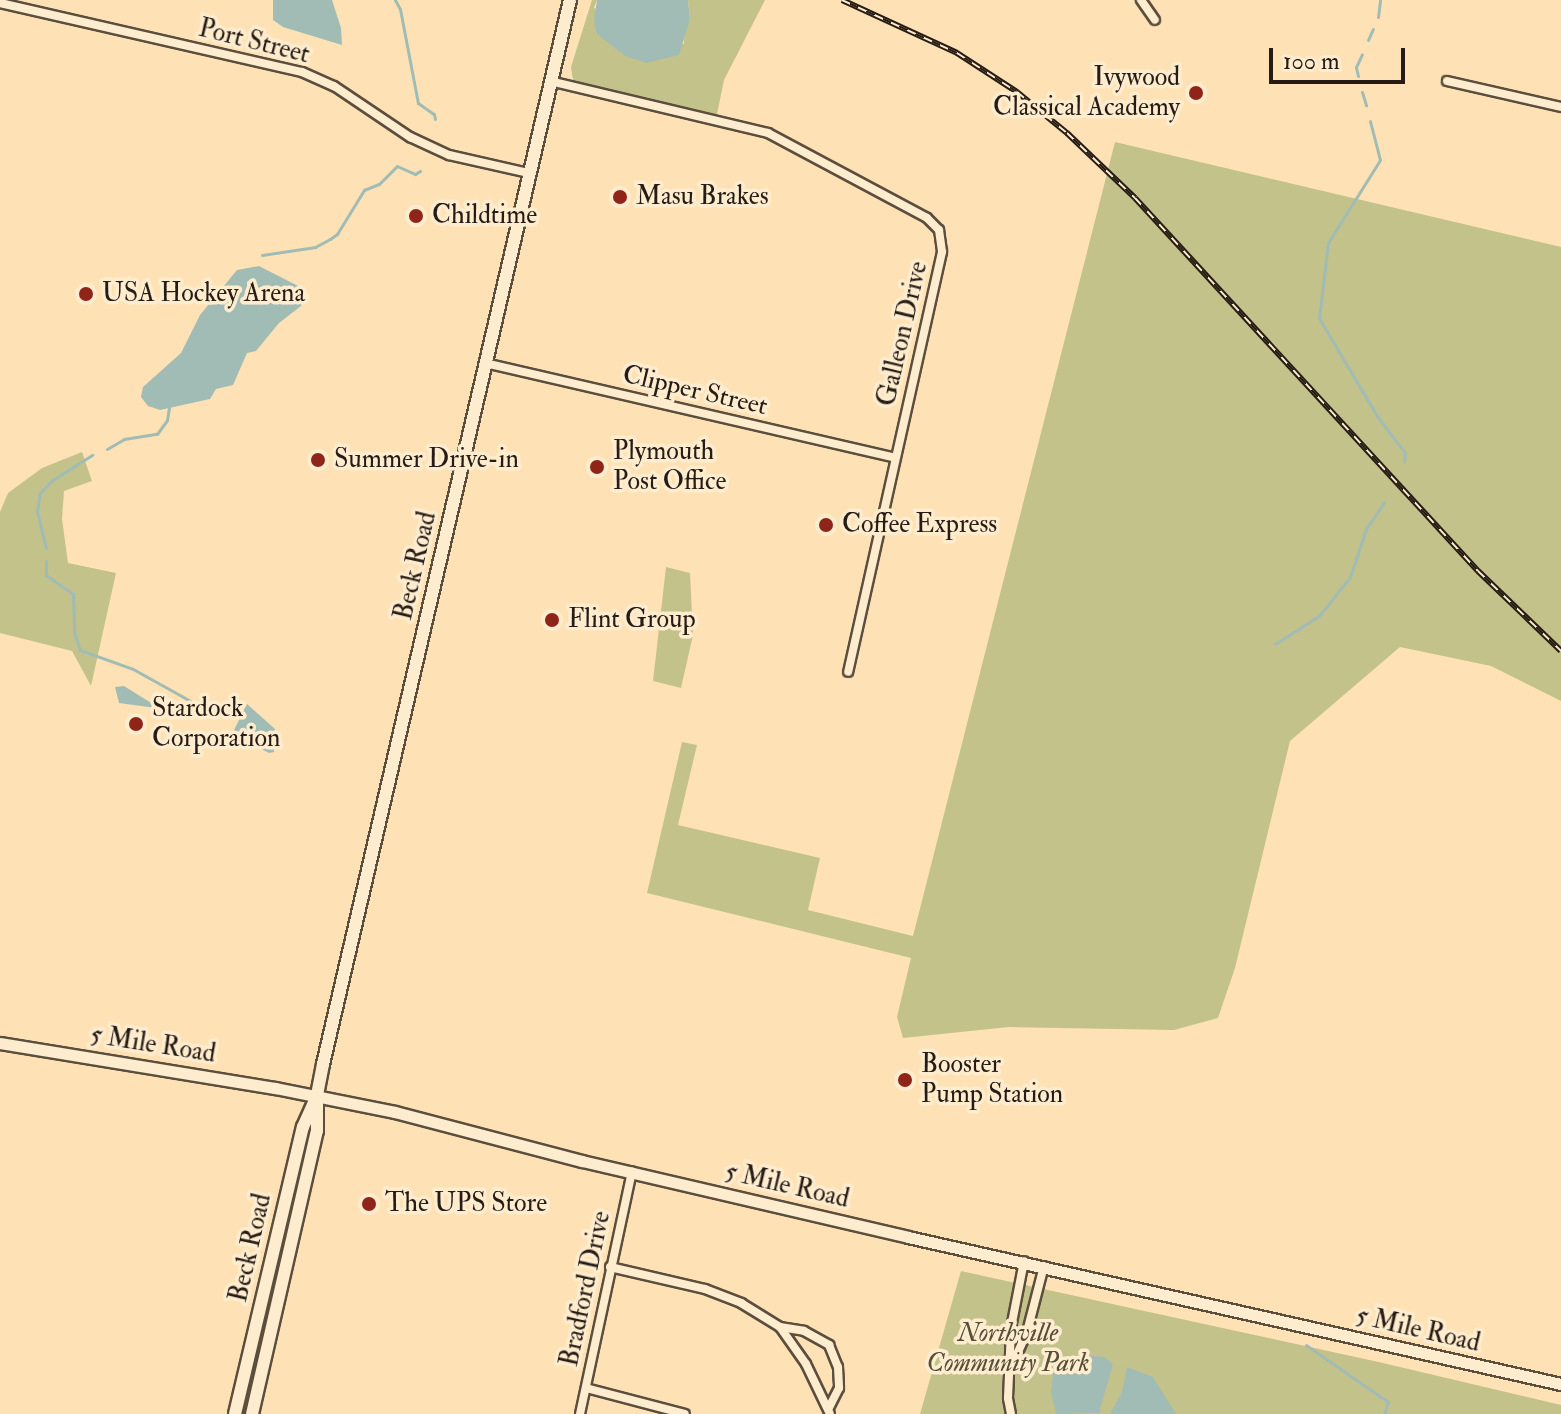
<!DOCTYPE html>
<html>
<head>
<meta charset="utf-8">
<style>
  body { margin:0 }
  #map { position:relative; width:1561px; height:1414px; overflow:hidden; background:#fee2b5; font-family:"IM FELL Double Pica",serif }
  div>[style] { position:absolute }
  .green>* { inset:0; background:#c4c28b }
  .water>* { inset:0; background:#a1bcb4 }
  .stream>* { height:3px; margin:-1.5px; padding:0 1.5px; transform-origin:1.5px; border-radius:1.5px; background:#a1bcb4 }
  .roads { filter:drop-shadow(2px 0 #5c4e3d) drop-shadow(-2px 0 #5c4e3d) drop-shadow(0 2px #5c4e3d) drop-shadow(0 -2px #5c4e3d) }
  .minor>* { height:8px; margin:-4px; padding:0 4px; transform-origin:4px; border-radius:4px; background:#feeccf }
  .tertiary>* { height:11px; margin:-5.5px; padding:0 5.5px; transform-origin:5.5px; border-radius:5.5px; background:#feeccf }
  .secondary>* { height:12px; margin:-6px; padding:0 6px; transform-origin:6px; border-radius:6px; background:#feeccf }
  .rail>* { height:6px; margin-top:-3px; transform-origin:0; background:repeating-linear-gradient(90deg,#feeccf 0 9px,#261c15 0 18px); box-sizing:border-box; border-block:2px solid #261c15 }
  .dots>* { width:22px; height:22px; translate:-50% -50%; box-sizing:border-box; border:4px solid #feeccf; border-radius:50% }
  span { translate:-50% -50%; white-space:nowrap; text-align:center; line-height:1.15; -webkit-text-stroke:7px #feeccf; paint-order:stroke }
  .street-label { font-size:26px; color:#261c15 }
  .poi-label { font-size:26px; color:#261c15 }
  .right { translate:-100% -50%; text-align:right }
  .left { translate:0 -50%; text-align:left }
  .park-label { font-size:26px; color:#554e38; font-style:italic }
  .scale { position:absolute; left:1269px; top:48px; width:136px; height:36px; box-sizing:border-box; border:4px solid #261c15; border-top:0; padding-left:10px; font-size:24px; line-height:28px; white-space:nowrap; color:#261c15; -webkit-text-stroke:6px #feeccf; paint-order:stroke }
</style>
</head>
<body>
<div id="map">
  <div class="green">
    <i style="clip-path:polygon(592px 0,597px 0,594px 8px,684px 44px,683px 32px,690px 19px,688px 0,765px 0,724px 80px,716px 119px,574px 87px,571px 67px)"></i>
    <i style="clip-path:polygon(1115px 142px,1561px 247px,1561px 701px,1491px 666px,1400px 647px,1290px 741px,1235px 968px,1218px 1018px,1174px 1030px,1009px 1027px,903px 1038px,897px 1017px,911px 958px,647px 893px,682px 742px,697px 745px,678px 825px,820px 858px,808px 910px,913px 936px)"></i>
    <i style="clip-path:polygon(82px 452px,92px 481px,64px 491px,62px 519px,68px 563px,116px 573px,91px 686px,72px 651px,0 633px,0 512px,8px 493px,42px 468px)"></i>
    <i style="clip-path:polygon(666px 567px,690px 573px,693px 635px,681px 688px,653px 681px)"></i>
    <i style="clip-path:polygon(961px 1271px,1383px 1363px,1561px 1405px,1561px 1414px,920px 1414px)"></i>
  </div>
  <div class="water">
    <i style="clip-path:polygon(273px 0,332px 0,341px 28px,342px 45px,283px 27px,273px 20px)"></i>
    <i style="clip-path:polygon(597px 0,688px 0,690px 19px,679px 55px,646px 63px,625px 56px,597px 34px,594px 21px)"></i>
    <i style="clip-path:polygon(259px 266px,306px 290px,301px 306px,279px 323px,256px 351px,247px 353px,233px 385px,216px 389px,210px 399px,160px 410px,148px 406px,141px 397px,143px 387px,181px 353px,200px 315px,237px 270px)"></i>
    <i style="clip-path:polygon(124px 686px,156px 706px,156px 708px,119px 703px,115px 687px)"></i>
    <i style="clip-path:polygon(247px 704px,275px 729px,274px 752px,269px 753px,254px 745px,248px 748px,236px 745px,237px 738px,232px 734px)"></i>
    <i style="clip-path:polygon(1085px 1355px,1104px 1357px,1113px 1364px,1099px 1413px,1056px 1414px,1051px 1393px,1054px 1364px)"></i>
    <i style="clip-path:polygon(1127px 1367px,1153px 1377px,1176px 1414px,1110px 1414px,1122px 1392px)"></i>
  </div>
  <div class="stream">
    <i style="left:395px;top:0;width:10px;rotate:61deg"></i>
    <i style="left:400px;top:9px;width:96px;rotate:79.2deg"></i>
    <i style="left:418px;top:103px;width:19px;rotate:35deg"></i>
    <i style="left:434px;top:114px;width:5px;rotate:79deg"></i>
    <i style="left:1378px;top:17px;width:17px;rotate:-83deg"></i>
    <i style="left:1368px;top:40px;width:12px;rotate:-66deg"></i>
    <i style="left:1358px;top:76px;width:9px;rotate:-103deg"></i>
    <i style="left:1356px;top:67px;width:14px;rotate:-65deg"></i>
    <i style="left:1362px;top:92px;width:14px;rotate:73deg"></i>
    <i style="left:1370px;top:121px;width:40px;rotate:75.6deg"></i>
    <i style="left:1380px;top:160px;width:98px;rotate:122.1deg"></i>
    <i style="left:1328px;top:243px;width:76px;rotate:96.8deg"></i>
    <i style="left:1319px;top:318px;width:114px;rotate:59.4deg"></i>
    <i style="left:1377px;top:416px;width:46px;rotate:52.9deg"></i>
    <i style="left:1405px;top:453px;width:9px;rotate:96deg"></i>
    <i style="left:262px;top:255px;width:54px;rotate:-8.6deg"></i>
    <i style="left:315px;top:247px;width:17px;rotate:-28deg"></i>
    <i style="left:330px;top:239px;width:9px;rotate:-36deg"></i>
    <i style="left:337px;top:234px;width:52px;rotate:-58.5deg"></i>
    <i style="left:364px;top:190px;width:16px;rotate:-22deg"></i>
    <i style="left:379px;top:184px;width:25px;rotate:-45deg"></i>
    <i style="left:397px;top:166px;width:20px;rotate:24deg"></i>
    <i style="left:415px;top:174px;width:6px;rotate:-31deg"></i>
    <i style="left:107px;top:449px;width:20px;rotate:-30deg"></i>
    <i style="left:124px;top:439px;width:33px;rotate:-9deg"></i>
    <i style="left:157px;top:434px;width:17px;rotate:-54deg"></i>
    <i style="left:167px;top:420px;width:13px;rotate:-81deg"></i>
    <i style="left:46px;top:548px;width:38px;rotate:-104deg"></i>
    <i style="left:37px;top:511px;width:18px;rotate:-81deg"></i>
    <i style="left:40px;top:493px;width:16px;rotate:-47deg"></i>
    <i style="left:51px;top:481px;width:49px;rotate:-32.4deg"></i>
    <i style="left:46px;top:561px;width:14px;rotate:90deg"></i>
    <i style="left:46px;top:575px;width:33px;rotate:35deg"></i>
    <i style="left:73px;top:594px;width:38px;rotate:88deg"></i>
    <i style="left:74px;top:632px;width:19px;rotate:72deg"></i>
    <i style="left:80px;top:650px;width:56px;rotate:19.7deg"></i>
    <i style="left:133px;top:669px;width:90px;rotate:29.1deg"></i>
    <i style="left:1275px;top:644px;width:52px;rotate:-32.5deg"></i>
    <i style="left:1319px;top:616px;width:50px;rotate:-51.5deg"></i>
    <i style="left:1350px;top:577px;width:51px;rotate:-71.6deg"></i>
    <i style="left:1366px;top:529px;width:32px;rotate:-56deg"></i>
    <i style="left:1306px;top:1345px;width:100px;rotate:34.8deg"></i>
    <i style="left:1388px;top:1402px;width:13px;rotate:108deg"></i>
  </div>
  <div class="roads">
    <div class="minor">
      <i style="left:1141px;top:0;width:24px;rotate:55deg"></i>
      <i style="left:0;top:3px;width:310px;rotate:12.9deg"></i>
      <i style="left:302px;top:72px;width:35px;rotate:24deg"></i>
      <i style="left:334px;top:86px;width:92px;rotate:33.9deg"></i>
      <i style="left:410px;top:137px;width:43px;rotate:24.8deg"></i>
      <i style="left:449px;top:155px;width:81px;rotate:12.8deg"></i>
      <i style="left:550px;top:81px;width:224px;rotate:13.4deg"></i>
      <i style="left:768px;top:133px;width:180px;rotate:28.1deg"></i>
      <i style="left:927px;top:218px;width:17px;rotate:45deg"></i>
      <i style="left:939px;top:230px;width:22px;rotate:82deg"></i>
      <i style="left:942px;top:252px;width:430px;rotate:102.6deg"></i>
      <i style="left:1447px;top:81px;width:117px;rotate:12.8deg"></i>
      <i style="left:485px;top:363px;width:421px;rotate:13deg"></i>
      <i style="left:610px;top:1267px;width:98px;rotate:13deg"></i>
      <i style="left:705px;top:1289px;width:39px;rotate:21deg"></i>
      <i style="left:741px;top:1303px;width:46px;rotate:31.6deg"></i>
      <i style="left:780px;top:1327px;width:45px;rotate:54.9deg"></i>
      <i style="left:806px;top:1364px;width:55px;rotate:64.4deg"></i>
      <i style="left:780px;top:1327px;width:24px;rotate:9deg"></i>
      <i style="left:804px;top:1331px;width:29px;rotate:29deg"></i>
      <i style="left:829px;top:1345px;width:24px;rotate:68deg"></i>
      <i style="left:838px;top:1367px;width:21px;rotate:87deg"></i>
      <i style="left:839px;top:1388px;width:22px;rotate:117deg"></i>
      <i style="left:1014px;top:1361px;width:32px;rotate:-66deg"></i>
      <i style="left:1027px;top:1332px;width:68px;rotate:-75.6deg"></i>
      <i style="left:586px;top:1388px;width:102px;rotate:14.7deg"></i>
      <i style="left:580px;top:1414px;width:248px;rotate:-77.9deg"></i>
      <i style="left:1011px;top:1414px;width:16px;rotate:-101deg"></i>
      <i style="left:1008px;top:1398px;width:70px;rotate:-87.5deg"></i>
      <i style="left:1011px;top:1328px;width:68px;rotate:-79deg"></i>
    </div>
    <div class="tertiary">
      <i style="left:0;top:1043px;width:279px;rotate:9.3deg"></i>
      <i style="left:275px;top:1088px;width:122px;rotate:11.3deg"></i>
      <i style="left:395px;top:1112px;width:193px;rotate:14.7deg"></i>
      <i style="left:582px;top:1161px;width:335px;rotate:13.1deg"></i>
      <i style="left:908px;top:1237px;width:669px;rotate:12.69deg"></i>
    </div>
    <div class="secondary">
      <i style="left:235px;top:1414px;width:295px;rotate:-76.7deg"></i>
      <i style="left:303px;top:1127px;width:27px;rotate:-66deg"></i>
      <i style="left:252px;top:1414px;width:290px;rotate:-77.1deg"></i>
      <i style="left:317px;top:1131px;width:36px;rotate:-90deg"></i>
      <i style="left:317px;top:1095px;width:32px;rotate:-79deg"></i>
      <i style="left:323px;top:1064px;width:1092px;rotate:-76.93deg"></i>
    </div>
  </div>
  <div class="rail">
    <i style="left:842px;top:0;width:127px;rotate:24.7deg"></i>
    <i style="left:957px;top:53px;width:72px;rotate:33deg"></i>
    <i style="left:1017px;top:92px;width:65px;rotate:39.4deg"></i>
    <i style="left:1067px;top:133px;width:94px;rotate:43.7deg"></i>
    <i style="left:1135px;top:198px;width:507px;rotate:47.4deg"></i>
    <i style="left:1478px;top:571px;width:115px;rotate:43.9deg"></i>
  </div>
  <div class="dots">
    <i style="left:1196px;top:93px;background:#8f2418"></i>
    <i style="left:620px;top:197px;background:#8f2418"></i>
    <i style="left:416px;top:216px;background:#8f2418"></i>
    <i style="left:86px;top:294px;background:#8f2418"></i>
    <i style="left:318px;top:460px;background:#8f2418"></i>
    <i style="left:597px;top:467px;background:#8f2418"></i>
    <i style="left:826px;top:525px;background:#8f2418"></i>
    <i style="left:552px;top:620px;background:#8f2418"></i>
    <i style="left:136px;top:724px;background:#8f2418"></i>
    <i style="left:905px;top:1080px;background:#8f2418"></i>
    <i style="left:369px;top:1204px;background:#8f2418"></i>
  </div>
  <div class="street-label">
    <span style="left:254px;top:42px;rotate:14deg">Port Street</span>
    <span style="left:903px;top:334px;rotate:-77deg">Galleon Drive</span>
    <span style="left:695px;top:391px;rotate:13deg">Clipper Street</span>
    <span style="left:416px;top:566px;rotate:-77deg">Beck Road</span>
    <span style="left:153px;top:1045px;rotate:9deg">5 Mile Road</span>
    <span style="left:787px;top:1186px;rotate:13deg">5 Mile Road</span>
    <span style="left:251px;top:1248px;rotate:-77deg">Beck Road</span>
    <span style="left:586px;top:1289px;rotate:-78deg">Bradford Drive</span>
    <span style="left:1418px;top:1330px;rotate:13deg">5 Mile Road</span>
  </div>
  <div class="poi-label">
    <span class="right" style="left:1180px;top:93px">Ivywood<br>Classical Academy</span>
    <span class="left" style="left:636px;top:197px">Masu Brakes</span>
    <span class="left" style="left:432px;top:216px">Childtime</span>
    <span class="left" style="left:102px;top:294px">USA Hockey Arena</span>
    <span class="left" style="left:613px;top:467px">Plymouth<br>Post Office</span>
    <span class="left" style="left:334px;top:460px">Summer Drive-in</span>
    <span class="left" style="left:842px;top:525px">Coffee Express</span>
    <span class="left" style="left:568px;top:620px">Flint Group</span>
    <span class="left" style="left:152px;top:724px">Stardock<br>Corporation</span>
    <span class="left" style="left:921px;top:1080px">Booster<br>Pump Station</span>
    <span class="left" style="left:385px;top:1204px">The UPS Store</span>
  </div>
  <div class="park-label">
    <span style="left:1008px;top:1349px">Northville<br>Community Park</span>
  </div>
  <div class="scale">100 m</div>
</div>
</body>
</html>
